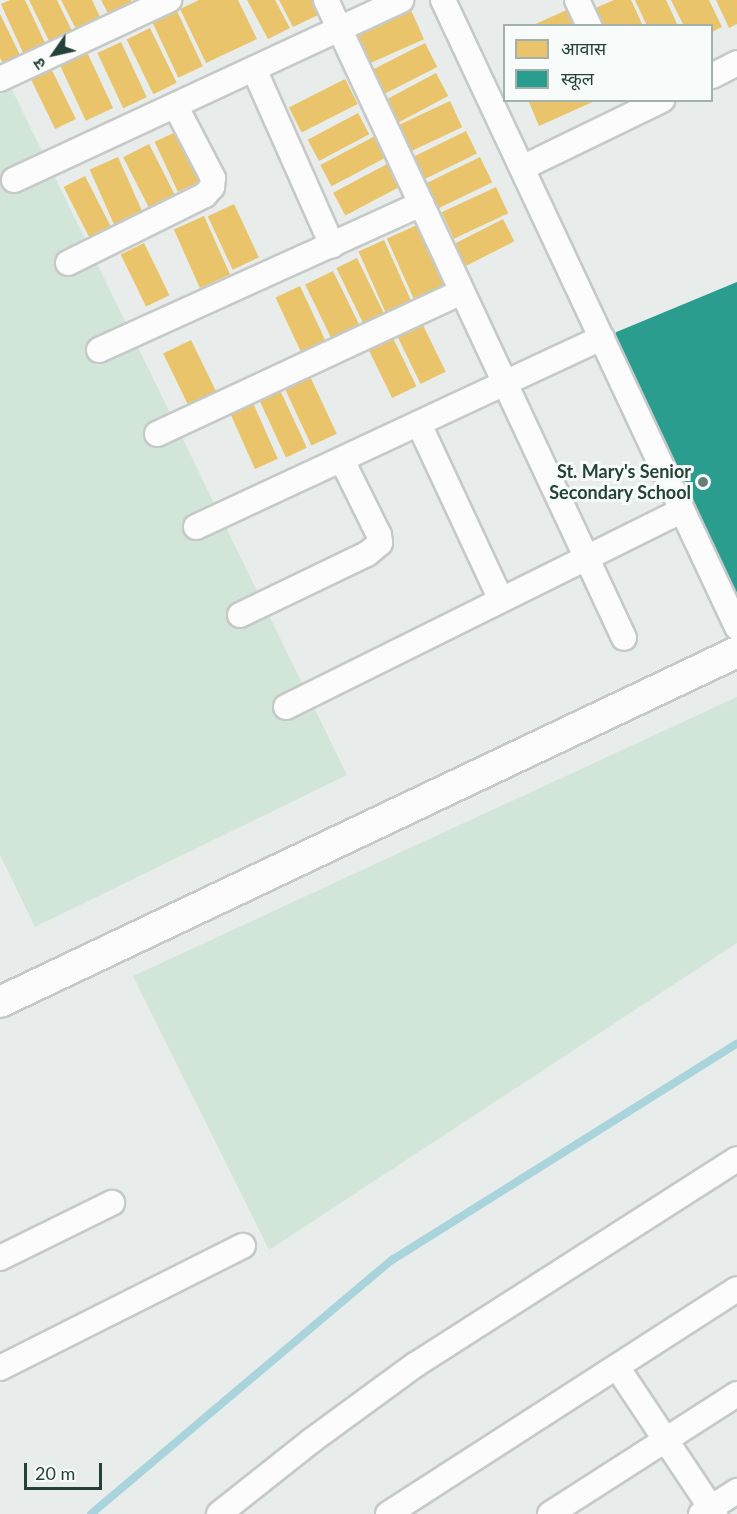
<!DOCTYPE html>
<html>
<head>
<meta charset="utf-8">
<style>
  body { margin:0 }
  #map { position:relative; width:737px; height:1514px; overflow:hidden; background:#e8edeb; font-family:Lato,"Noto Sans Devanagari",sans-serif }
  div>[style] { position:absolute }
  .green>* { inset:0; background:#d1e6d8 }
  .homes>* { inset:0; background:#e9c46a; transform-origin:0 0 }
  .schools>* { inset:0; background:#2a9d8f }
  .stream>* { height:8px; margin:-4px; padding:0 4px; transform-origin:4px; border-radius:4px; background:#a9d4db }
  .roads { filter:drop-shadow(2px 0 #c5cac8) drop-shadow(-2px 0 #c5cac8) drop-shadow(0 2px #c5cac8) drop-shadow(0 -2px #c5cac8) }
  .minor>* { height:24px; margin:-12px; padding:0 12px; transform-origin:12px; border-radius:12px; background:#fcfcfc }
  .tertiary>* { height:30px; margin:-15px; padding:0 15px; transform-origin:15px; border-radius:15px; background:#fcfcfc }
  .dots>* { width:16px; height:16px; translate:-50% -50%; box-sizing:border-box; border:3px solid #f7fbf9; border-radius:50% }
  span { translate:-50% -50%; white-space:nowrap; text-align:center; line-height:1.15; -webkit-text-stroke:6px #f7fbf9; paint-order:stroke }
  .poi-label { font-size:18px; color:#24423a; font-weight:700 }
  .right { translate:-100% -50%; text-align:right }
  .legend { position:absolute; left:503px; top:24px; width:210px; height:78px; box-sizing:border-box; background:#f7fbf9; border:2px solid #a3b1ad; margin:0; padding:8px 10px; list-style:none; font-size:18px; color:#24423a }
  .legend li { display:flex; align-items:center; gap:12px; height:30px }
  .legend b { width:30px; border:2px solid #a3b1ad }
  .north { position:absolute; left:24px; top:24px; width:60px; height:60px; -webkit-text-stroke:4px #f7fbf9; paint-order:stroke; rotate:236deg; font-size:16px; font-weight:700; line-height:24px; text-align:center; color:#24423a }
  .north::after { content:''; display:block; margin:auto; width:21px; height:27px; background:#24423a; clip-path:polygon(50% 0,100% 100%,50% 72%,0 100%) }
  .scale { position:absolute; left:24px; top:1463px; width:78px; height:27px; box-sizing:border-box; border:3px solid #24423a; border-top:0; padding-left:8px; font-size:18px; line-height:21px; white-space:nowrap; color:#24423a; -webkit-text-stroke:4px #f7fbf9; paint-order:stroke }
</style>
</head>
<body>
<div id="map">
  <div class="green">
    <i style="clip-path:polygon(0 65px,347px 775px,35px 927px,0 855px)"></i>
    <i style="clip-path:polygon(737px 697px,737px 943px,269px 1250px,133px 976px)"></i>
  </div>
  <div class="homes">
    <i style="clip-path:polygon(10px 0,25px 0,46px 45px,24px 55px,1px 4px)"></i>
    <i style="clip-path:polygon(29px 0,57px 0,73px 33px,50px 43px)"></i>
    <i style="clip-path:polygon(61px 0,92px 0,101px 19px,77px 31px)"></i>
    <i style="clip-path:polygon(101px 0,131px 0,132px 3px,109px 15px)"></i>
    <i style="clip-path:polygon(199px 0,238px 0,257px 39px,206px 63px,180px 9px)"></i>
    <i style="clip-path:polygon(247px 0,275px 0,290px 28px,268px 39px)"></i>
    <i style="clip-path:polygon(279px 0,313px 0,320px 14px,293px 27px)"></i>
    <i style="clip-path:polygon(614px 0,631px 0,643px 26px,600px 26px,593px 9px)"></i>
    <i style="clip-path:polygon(635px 0,666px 0,678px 26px,647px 26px)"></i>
    <i style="clip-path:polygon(671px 0,709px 0,722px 27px,712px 32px,712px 26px,684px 26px)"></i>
    <i style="clip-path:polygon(716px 0,737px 0,737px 24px,729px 28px)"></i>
    <i style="clip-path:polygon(571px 8px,579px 26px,531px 26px)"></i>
    <i style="left:411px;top:10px;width:32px;height:66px;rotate:66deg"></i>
    <i style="left:177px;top:11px;width:61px;height:27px;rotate:65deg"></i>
    <i style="clip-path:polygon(0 14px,21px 57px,4px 65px,0 58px)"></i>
    <i style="left:150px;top:28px;width:61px;height:26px;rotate:64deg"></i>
    <i style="left:121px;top:42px;width:61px;height:26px;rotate:65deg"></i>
    <i style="left:425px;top:43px;width:27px;height:64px;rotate:63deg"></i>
    <i style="left:86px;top:50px;width:64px;height:30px;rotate:65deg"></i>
    <i style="left:50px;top:66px;width:59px;height:23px;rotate:64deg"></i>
    <i style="left:436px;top:73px;width:26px;height:59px;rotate:62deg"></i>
    <i style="left:345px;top:79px;width:28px;height:63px;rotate:63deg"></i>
    <i style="clip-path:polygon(531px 100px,597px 100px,539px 126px,529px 102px)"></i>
    <i style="left:450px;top:101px;width:29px;height:59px;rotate:65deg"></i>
    <i style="left:358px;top:113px;width:24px;height:57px;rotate:62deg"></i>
    <i style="left:180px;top:130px;width:55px;height:28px;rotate:65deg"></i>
    <i style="left:466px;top:131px;width:25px;height:70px;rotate:64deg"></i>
    <i style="left:375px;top:136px;width:24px;height:62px;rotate:62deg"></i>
    <i style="left:149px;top:144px;width:56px;height:29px;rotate:63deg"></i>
    <i style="left:118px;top:157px;width:66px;height:31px;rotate:66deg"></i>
    <i style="left:480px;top:157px;width:28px;height:70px;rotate:64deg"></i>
    <i style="left:387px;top:164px;width:26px;height:61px;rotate:62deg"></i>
    <i style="left:85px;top:176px;width:61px;height:24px;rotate:63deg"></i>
    <i style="left:496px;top:187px;width:29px;height:60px;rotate:65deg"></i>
    <i style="left:234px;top:204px;width:59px;height:29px;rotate:65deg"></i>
    <i style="left:204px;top:216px;width:64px;height:33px;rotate:66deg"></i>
    <i style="left:503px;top:219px;width:25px;height:56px;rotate:63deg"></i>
    <i style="left:417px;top:225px;width:68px;height:33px;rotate:66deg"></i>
    <i style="left:384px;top:240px;width:68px;height:28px;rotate:66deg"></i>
    <i style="left:144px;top:243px;width:58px;height:26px;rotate:64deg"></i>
    <i style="left:357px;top:258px;width:62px;height:23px;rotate:64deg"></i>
    <i style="left:333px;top:271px;width:66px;height:31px;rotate:64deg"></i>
    <i style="left:300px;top:286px;width:62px;height:27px;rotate:65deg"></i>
    <i style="left:419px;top:317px;width:61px;height:28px;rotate:64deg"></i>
    <i style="left:391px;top:334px;width:58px;height:27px;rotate:64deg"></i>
    <i style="left:191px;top:340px;width:61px;height:31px;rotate:64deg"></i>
    <i style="left:308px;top:372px;width:68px;height:28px;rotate:65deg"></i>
    <i style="left:279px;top:388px;width:66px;height:23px;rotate:65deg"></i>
    <i style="left:253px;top:403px;width:61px;height:25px;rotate:66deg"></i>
  </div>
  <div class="schools">
    <i style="clip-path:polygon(737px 282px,737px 627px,602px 338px)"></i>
  </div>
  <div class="stream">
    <i style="left:91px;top:1514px;width:394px;rotate:-40.2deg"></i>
    <i style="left:392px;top:1260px;width:407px;rotate:-32.1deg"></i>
  </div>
  <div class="roads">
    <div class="minor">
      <i style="left:326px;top:0;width:704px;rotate:64.96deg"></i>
      <i style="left:443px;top:0;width:693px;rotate:64.88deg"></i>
      <i style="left:577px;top:0;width:29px;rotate:65deg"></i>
      <i style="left:254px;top:69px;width:193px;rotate:66.1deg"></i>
      <i style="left:712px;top:76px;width:28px;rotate:-27deg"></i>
      <i style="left:0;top:79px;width:187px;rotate:-25.1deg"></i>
      <i style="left:522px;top:168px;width:156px;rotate:-25.9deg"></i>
      <i style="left:14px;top:180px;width:427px;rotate:-24.9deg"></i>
      <i style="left:68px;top:263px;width:153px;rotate:-26.4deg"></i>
      <i style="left:205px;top:195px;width:11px;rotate:-49deg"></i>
      <i style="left:212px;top:187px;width:9px;rotate:-84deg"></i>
      <i style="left:213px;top:178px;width:82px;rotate:-117.5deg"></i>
      <i style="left:99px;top:350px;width:354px;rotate:-24.4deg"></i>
      <i style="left:419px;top:424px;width:194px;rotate:65deg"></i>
      <i style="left:157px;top:434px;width:336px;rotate:-25deg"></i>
      <i style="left:196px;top:527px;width:448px;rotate:-25deg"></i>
      <i style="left:240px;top:615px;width:141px;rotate:-25.7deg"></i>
      <i style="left:367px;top:554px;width:17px;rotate:-40deg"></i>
      <i style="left:380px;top:543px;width:8px;rotate:-97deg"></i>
      <i style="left:379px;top:535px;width:84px;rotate:-116.3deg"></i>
      <i style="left:286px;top:707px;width:442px;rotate:-26.4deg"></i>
      <i style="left:0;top:1258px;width:125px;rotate:-26.2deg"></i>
      <i style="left:617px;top:1367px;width:177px;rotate:56.3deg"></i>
      <i style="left:0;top:1368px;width:272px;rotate:-26.7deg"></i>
      <i style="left:219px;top:1514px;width:117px;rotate:-38.4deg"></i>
      <i style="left:311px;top:1441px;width:129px;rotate:-36.2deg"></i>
      <i style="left:415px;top:1365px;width:382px;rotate:-32.6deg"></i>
      <i style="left:388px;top:1514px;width:415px;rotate:-32.8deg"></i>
      <i style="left:550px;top:1514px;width:222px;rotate:-32.7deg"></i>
      <i style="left:701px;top:1514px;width:43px;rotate:-32.6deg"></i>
    </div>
    <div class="tertiary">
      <i style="left:0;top:1002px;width:816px;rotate:-25.4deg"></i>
    </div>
  </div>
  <div class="dots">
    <i style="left:703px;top:482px;background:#697e78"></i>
  </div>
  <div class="poi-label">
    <span class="right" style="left:691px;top:482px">St. Mary's Senior<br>Secondary School</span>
  </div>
  <ul class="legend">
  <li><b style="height:16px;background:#e9c46a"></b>आवास</li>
  <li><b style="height:16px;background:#2a9d8f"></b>स्कूल</li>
  </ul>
  <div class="north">उ</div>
  <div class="scale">20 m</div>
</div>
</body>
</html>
